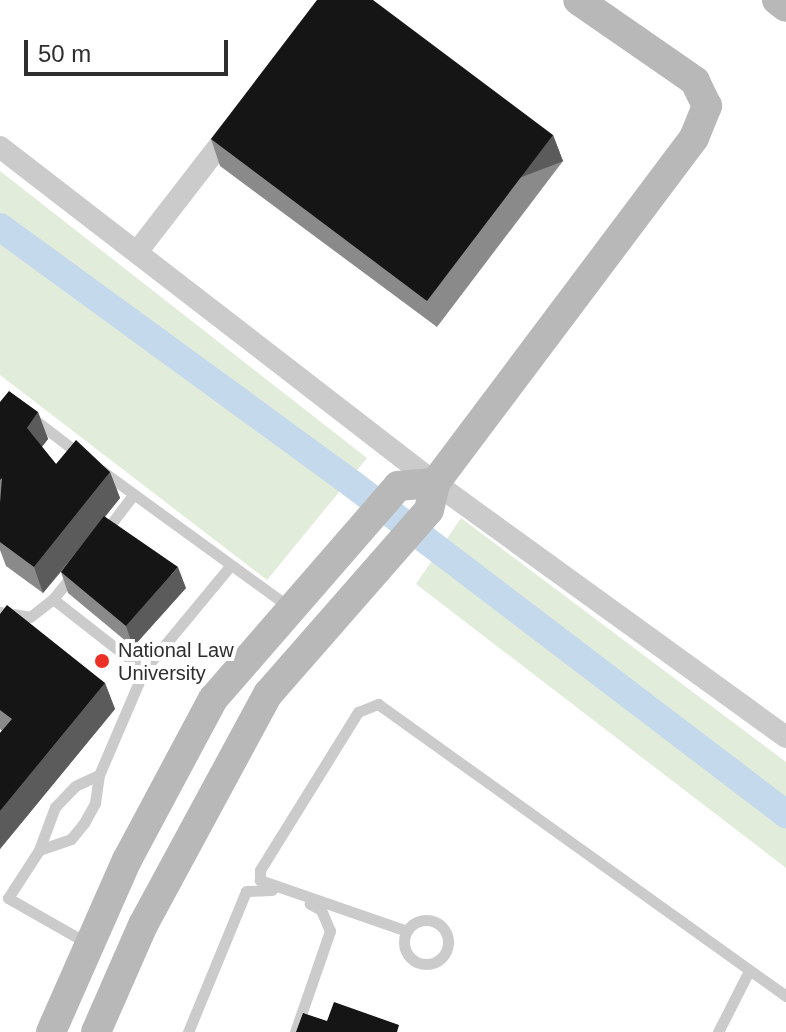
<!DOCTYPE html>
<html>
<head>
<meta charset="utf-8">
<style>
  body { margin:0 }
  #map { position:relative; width:786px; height:1032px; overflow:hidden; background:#fff; font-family:Arial,sans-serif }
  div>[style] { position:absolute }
  .green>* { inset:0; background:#e2ecda }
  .canal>* { height:28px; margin:-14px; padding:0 14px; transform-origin:14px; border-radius:14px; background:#c5d9ed }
  .lane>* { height:11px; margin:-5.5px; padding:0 5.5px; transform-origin:5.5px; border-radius:5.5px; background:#cbcbcb }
  .lane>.ring { margin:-5.5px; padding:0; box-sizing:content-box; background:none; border:11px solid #cbcbcb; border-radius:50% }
  .street>* { height:22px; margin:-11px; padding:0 11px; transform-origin:11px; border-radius:11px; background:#cbcbcb }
  .secondary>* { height:30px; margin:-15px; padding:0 15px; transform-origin:15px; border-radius:15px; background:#b8b8b8 }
  .wall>* { inset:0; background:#8a8a8a }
  .shaded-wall>* { inset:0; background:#5b5b5b; transform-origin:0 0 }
  .building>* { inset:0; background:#151515 }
  .dots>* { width:22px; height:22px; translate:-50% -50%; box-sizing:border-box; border:4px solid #fff; border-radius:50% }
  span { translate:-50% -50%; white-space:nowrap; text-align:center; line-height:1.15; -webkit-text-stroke:8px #fff; paint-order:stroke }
  .poi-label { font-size:20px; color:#2e2e2e }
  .left { translate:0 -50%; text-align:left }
  .scale { position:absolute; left:24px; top:40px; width:204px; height:36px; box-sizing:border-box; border:4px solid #2e2e2e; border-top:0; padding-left:10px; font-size:24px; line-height:28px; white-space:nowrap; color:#2e2e2e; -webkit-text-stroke:6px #fff; paint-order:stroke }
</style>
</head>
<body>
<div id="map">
  <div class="green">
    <i style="clip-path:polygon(0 171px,367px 458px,267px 580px,0 375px)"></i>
    <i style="clip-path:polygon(461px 518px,786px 762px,786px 868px,416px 584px)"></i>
  </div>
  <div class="canal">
    <i style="left:0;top:227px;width:434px;rotate:36.1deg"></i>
    <i style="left:351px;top:483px;width:547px;rotate:37.27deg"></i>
  </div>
  <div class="lane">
    <i style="left:32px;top:418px;width:63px;rotate:37.2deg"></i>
    <i style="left:102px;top:471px;width:231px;rotate:36deg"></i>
    <i style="left:105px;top:532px;width:46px;rotate:-52.9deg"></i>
    <i style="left:53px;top:599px;width:32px;rotate:-51deg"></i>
    <i style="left:0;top:612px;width:30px;rotate:9deg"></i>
    <i style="left:30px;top:617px;width:29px;rotate:-38deg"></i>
    <i style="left:53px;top:599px;width:115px;rotate:38deg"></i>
    <i style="left:39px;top:850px;width:34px;rotate:-19deg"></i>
    <i style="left:71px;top:839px;width:21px;rotate:-51deg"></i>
    <i style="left:84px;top:823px;width:23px;rotate:-61deg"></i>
    <i style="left:95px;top:803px;width:28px;rotate:-82deg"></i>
    <i class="ring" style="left:404px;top:920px;width:33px;height:33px"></i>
    <i style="left:407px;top:931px;width:156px;rotate:-160.9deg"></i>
    <i style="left:260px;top:880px;width:10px;rotate:-90deg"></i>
    <i style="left:260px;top:870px;width:186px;rotate:-58.2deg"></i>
    <i style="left:358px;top:712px;width:22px;rotate:-22deg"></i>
    <i style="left:378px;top:704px;width:502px;rotate:35.59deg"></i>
    <i style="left:87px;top:943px;width:91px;rotate:-150.3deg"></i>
    <i style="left:8px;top:898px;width:57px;rotate:-57.1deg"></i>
    <i style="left:39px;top:850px;width:46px;rotate:-69.6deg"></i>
    <i style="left:55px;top:807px;width:29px;rotate:-46deg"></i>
    <i style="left:75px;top:786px;width:26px;rotate:-25deg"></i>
    <i style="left:99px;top:775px;width:114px;rotate:-66.8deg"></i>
    <i style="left:144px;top:670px;width:135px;rotate:-50.4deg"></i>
    <i style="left:188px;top:1032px;width:152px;rotate:-67.6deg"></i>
    <i style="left:246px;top:891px;width:26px;rotate:-2deg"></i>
    <i style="left:295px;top:1032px;width:107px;rotate:-70.9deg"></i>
    <i style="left:330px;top:931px;width:23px;rotate:-113deg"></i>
    <i style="left:321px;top:910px;width:13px;rotate:-151deg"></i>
    <i style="left:718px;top:1032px;width:68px;rotate:-63.1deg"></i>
  </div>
  <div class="street">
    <i style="left:0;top:147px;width:550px;rotate:37.68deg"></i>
    <i style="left:435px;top:483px;width:433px;rotate:35.9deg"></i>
    <i style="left:137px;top:252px;width:155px;rotate:-52.3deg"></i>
  </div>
  <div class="secondary">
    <i style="left:777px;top:0;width:11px;rotate:38deg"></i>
    <i style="left:51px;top:1032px;width:188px;rotate:-66.2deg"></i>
    <i style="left:127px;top:860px;width:183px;rotate:-61.9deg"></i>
    <i style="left:213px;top:699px;width:282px;rotate:-49deg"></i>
    <i style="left:398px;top:486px;width:37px;rotate:-5deg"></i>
    <i style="left:96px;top:1032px;width:117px;rotate:-66.3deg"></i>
    <i style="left:143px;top:925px;width:263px;rotate:-61.6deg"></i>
    <i style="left:268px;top:694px;width:244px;rotate:-48.8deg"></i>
    <i style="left:429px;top:510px;width:28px;rotate:-77deg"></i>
    <i style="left:435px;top:483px;width:431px;rotate:-53.1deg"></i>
    <i style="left:694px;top:138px;width:35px;rotate:-68deg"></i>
    <i style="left:707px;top:106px;width:28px;rotate:-116deg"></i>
    <i style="left:695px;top:81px;width:142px;rotate:-145.3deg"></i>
  </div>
  <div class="wall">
    <i style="clip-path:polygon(553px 135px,563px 161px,437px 327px,220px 166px,211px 139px)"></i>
    <i style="clip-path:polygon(0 402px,38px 412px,48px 439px,42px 447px,56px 464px,110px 472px,120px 498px,105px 517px,186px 588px,133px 647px,68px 593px,61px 572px,43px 593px,6px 566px,0 550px)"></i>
    <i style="clip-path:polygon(0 614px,105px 683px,115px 709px,0 849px,0 733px,2px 731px,0 729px)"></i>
  </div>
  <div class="shaded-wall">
    <i style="left:553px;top:135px;width:28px;height:208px;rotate:69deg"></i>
    <i style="clip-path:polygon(38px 412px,48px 439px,36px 454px,27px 428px)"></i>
    <i style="clip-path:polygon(110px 472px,120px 498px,43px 593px,34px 567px)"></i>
    <i style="clip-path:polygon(178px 567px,186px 588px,133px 647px,126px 626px)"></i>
    <i style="clip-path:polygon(105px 683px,115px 709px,0 849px,0 811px)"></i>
  </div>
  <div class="building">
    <i style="clip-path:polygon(317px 0,373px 0,553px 135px,427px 301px,211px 139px)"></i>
    <i style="clip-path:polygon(9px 391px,38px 412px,27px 428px,56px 464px,76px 440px,110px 472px,34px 567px,0 542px,0 503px,2px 478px,0 480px,0 402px)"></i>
    <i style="clip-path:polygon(104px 516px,178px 567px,126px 626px,61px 572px)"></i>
    <i style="clip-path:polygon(7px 605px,105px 683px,0 811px,0 733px,12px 719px,0 710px,0 614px)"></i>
    <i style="clip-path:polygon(334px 1002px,399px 1025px,397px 1032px,296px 1032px,303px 1013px,327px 1021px)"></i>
  </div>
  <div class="dots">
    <i style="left:102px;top:661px;background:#ed3027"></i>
  </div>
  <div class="poi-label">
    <span class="left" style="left:118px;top:662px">National Law<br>University</span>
  </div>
  <div class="scale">50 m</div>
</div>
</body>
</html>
